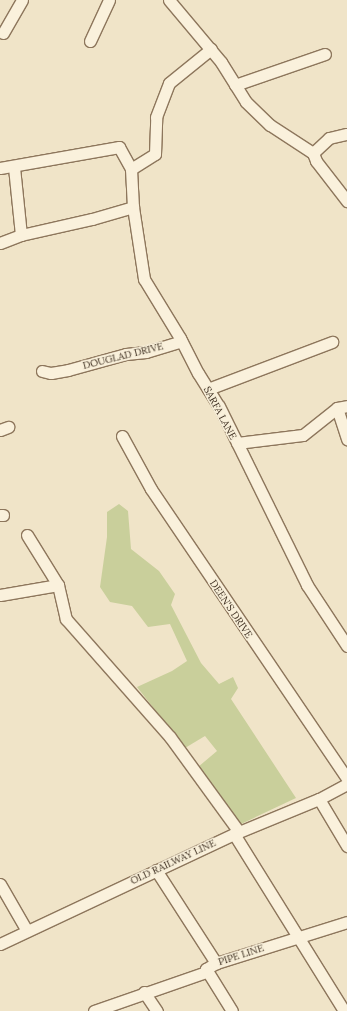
<!DOCTYPE html>
<html>
<head>
<meta charset="utf-8">
<style>
  body { margin:0 }
  #map { position:relative; width:347px; height:1011px; overflow:hidden; background:#f0e4c8; font-family:Lora,serif }
  div>[style] { position:absolute }
  .green>* { inset:0; background:#c9cf9b }
  .roads { filter:drop-shadow(1px 0 #8d765c) drop-shadow(-1px 0 #8d765c) drop-shadow(0 1px #8d765c) drop-shadow(0 -1px #8d765c) }
  .minor>* { height:11px; margin:-5.5px; padding:0 5.5px; transform-origin:5.5px; border-radius:5.5px; background:#faf1dc }
  span { translate:-50% -50%; white-space:nowrap; text-align:center; line-height:1.15; -webkit-text-stroke:3px #f7eed8; paint-order:stroke }
  .street-label { font-size:10px; color:#3d2e20 }
</style>
</head>
<body>
<div id="map">
  <div class="green">
    <i style="clip-path:polygon(119px 504px,128px 511px,131px 549px,159px 571px,175px 594px,171px 605px,201px 663px,219px 684px,233px 677px,238px 688px,231px 699px,296px 798px,241px 824px,198px 767px,217px 751px,205px 736px,185px 748px,137px 687px,172px 671px,187px 661px,170px 624px,148px 627px,132px 606px,110px 602px,100px 587px,107px 537px,107px 512px)"></i>
  </div>
  <div class="roads">
    <div class="minor">
      <i style="left:169px;top:0;width:81px;rotate:50deg"></i>
      <i style="left:221px;top:62px;width:47px;rotate:58deg"></i>
      <i style="left:246px;top:102px;width:33px;rotate:44deg"></i>
      <i style="left:270px;top:125px;width:51px;rotate:33.1deg"></i>
      <i style="left:313px;top:153px;width:9px;rotate:69deg"></i>
      <i style="left:316px;top:161px;width:51px;rotate:52.2deg"></i>
      <i style="left:3px;top:33px;width:38px;rotate:-60deg"></i>
      <i style="left:90px;top:41px;width:45px;rotate:-65.1deg"></i>
      <i style="left:235px;top:85px;width:95px;rotate:-19deg"></i>
      <i style="left:313px;top:153px;width:22px;rotate:-43deg"></i>
      <i style="left:329px;top:138px;width:18px;rotate:-13deg"></i>
      <i style="left:0;top:168px;width:121px;rotate:-10deg"></i>
      <i style="left:119px;top:147px;width:25px;rotate:61deg"></i>
      <i style="left:131px;top:169px;width:38px;rotate:87deg"></i>
      <i style="left:133px;top:207px;width:73px;rotate:81.3deg"></i>
      <i style="left:144px;top:279px;width:69px;rotate:58.6deg"></i>
      <i style="left:180px;top:338px;width:39px;rotate:63deg"></i>
      <i style="left:198px;top:373px;width:39px;rotate:58deg"></i>
      <i style="left:219px;top:406px;width:199px;rotate:63.8deg"></i>
      <i style="left:307px;top:585px;width:73px;rotate:56.7deg"></i>
      <i style="left:131px;top:169px;width:28px;rotate:-32deg"></i>
      <i style="left:155px;top:154px;width:37px;rotate:-88deg"></i>
      <i style="left:156px;top:117px;width:36px;rotate:-69deg"></i>
      <i style="left:169px;top:83px;width:54px;rotate:-39deg"></i>
      <i style="left:21px;top:235px;width:73px;rotate:-12.7deg"></i>
      <i style="left:92px;top:219px;width:43px;rotate:-16.3deg"></i>
      <i style="left:0;top:243px;width:22px;rotate:-21deg"></i>
      <i style="left:21px;top:235px;width:68px;rotate:-95.9deg"></i>
      <i style="left:42px;top:371px;width:9px;rotate:13deg"></i>
      <i style="left:51px;top:373px;width:17px;rotate:-10deg"></i>
      <i style="left:68px;top:370px;width:60px;rotate:-15.4deg"></i>
      <i style="left:126px;top:354px;width:20px;rotate:-6deg"></i>
      <i style="left:146px;top:352px;width:37px;rotate:-17deg"></i>
      <i style="left:208px;top:389px;width:133px;rotate:-20.8deg"></i>
      <i style="left:337px;top:408px;width:33px;rotate:72deg"></i>
      <i style="left:0;top:430px;width:9px;rotate:-21deg"></i>
      <i style="left:122px;top:436px;width:60px;rotate:61.3deg"></i>
      <i style="left:151px;top:489px;width:349px;rotate:55.9deg"></i>
      <i style="left:237px;top:443px;width:66px;rotate:-6.9deg"></i>
      <i style="left:303px;top:435px;width:43px;rotate:-38.5deg"></i>
      <i style="left:337px;top:408px;width:10px;rotate:-11deg"></i>
      <i style="left:0;top:515px;width:3px"></i>
      <i style="left:27px;top:535px;width:59px;rotate:58.2deg"></i>
      <i style="left:58px;top:585px;width:35px;rotate:77deg"></i>
      <i style="left:66px;top:619px;width:157px;rotate:48.6deg"></i>
      <i style="left:170px;top:737px;width:117px;rotate:54deg"></i>
      <i style="left:0;top:595px;width:59px;rotate:-9.8deg"></i>
      <i style="left:319px;top:799px;width:55px;rotate:59.2deg"></i>
      <i style="left:234px;top:834px;width:208px;rotate:58.1deg"></i>
      <i style="left:156px;top:870px;width:111px;rotate:57.2deg"></i>
      <i style="left:0;top:884px;width:54px;rotate:60.1deg"></i>
      <i style="left:0;top:944px;width:259px;rotate:-25.2deg"></i>
      <i style="left:234px;top:834px;width:92px;rotate:-22.4deg"></i>
      <i style="left:319px;top:799px;width:32px;rotate:-28deg"></i>
      <i style="left:206px;top:969px;width:49px;rotate:58.2deg"></i>
      <i style="left:144px;top:992px;width:23px;rotate:56deg"></i>
      <i style="left:94px;top:1011px;width:119px;rotate:-19.2deg"></i>
      <i style="left:206px;top:972px;width:3px;rotate:-90deg"></i>
      <i style="left:206px;top:969px;width:12px;rotate:-31deg"></i>
      <i style="left:216px;top:963px;width:137px;rotate:-17.4deg"></i>
    </div>
  </div>
  <div class="street-label">
    <span style="left:123px;top:356px;rotate:-14deg">DOUGLAD DRIVE</span>
    <span style="left:220px;top:413px;rotate:62deg">SARFA LANE</span>
    <span style="left:231px;top:609px;rotate:56deg">DEEN'S DRIVE</span>
    <span style="left:173px;top:862px;rotate:-25deg">OLD RAILWAY LINE</span>
    <span style="left:241px;top:955px;rotate:-18deg">PIPE LINE</span>
  </div>
</div>
</body>
</html>
